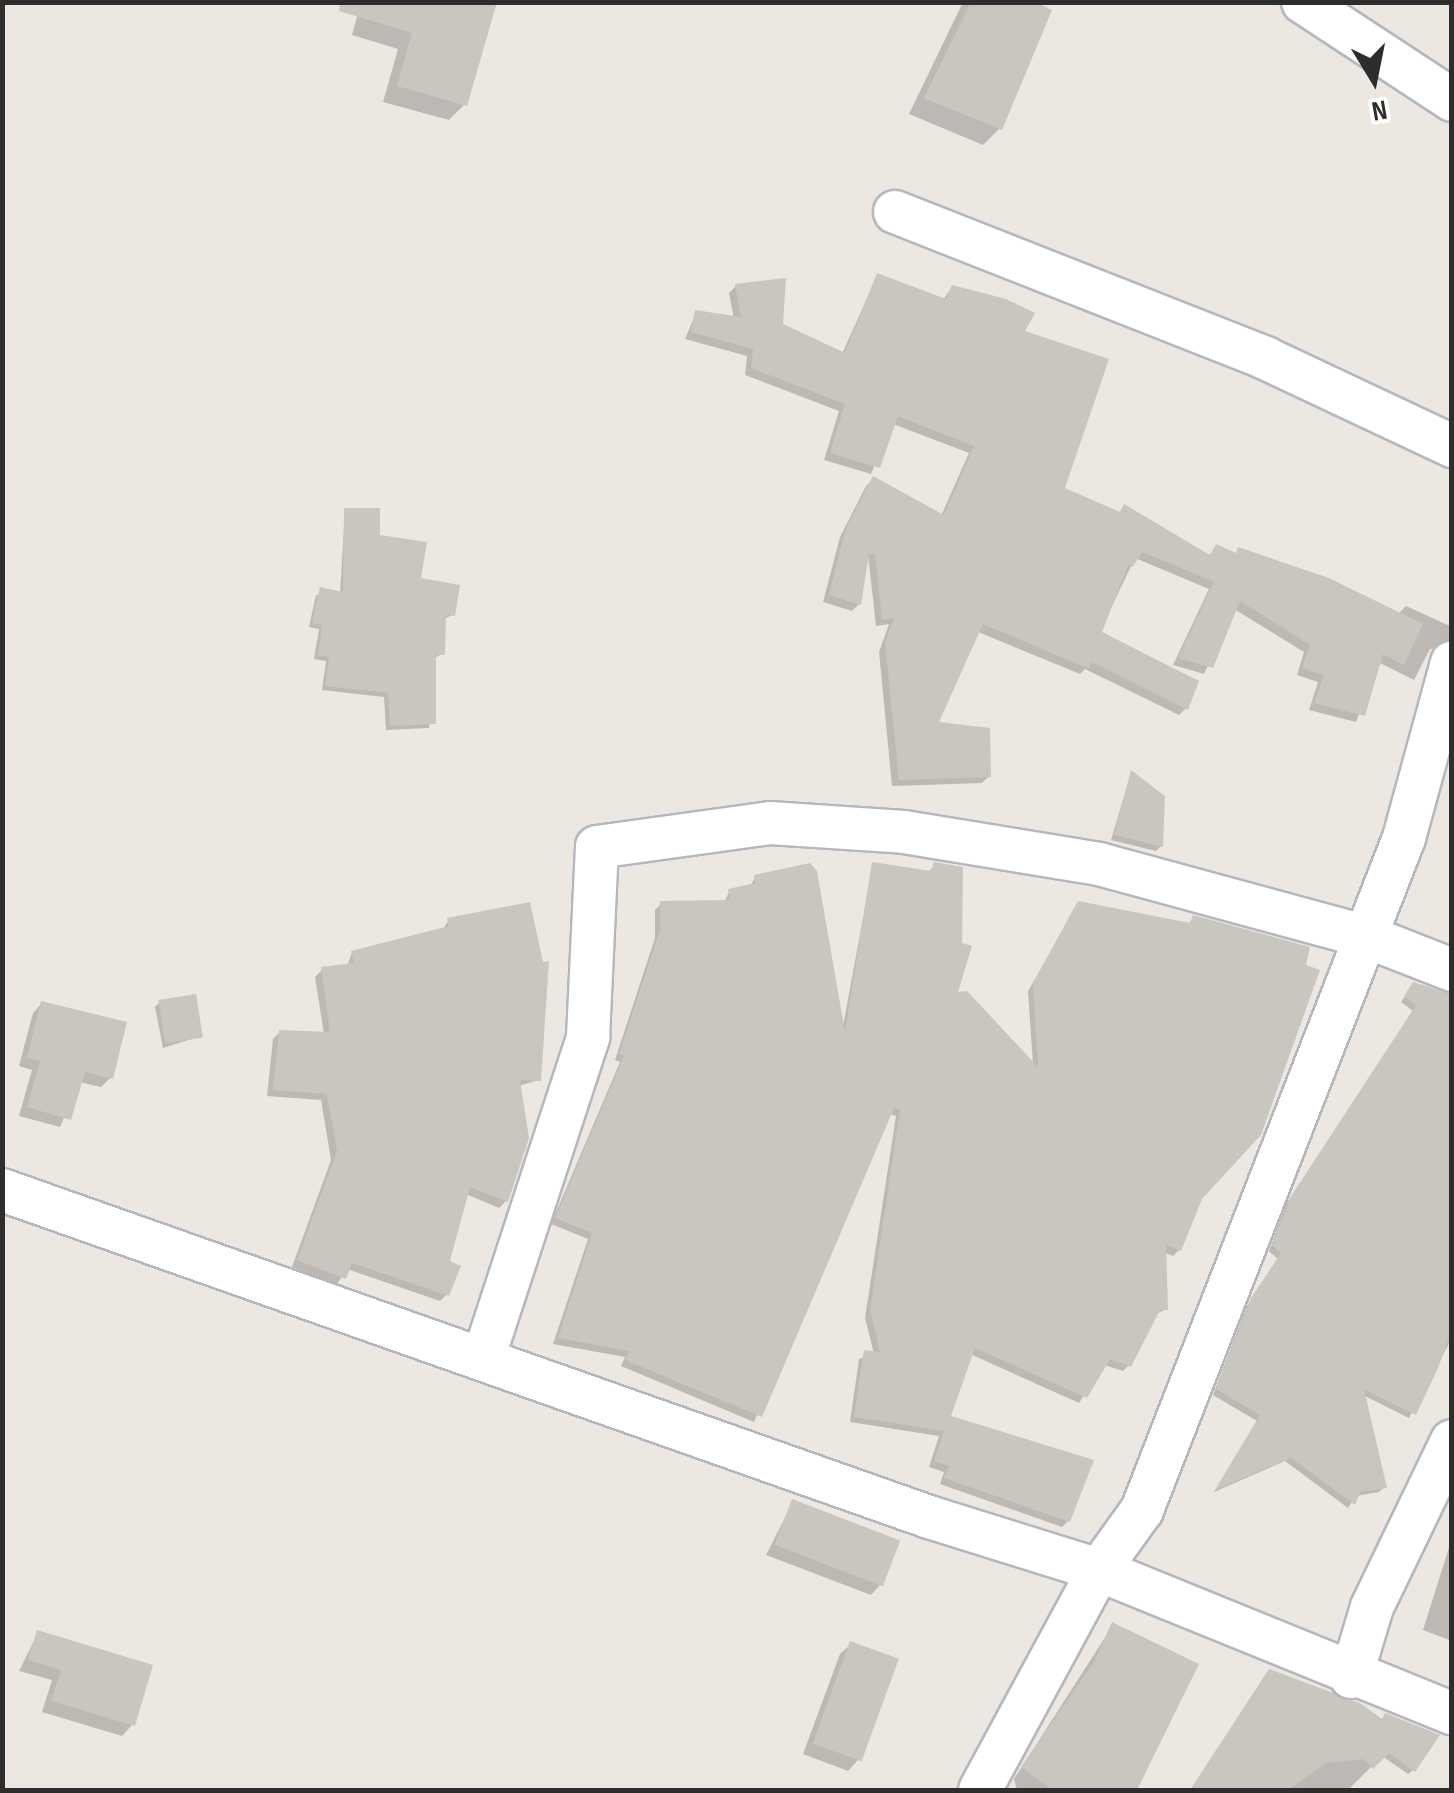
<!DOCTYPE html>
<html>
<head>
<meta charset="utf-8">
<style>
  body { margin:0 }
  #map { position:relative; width:1454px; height:1793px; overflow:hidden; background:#ede7e1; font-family:"Sofia Sans Condensed",sans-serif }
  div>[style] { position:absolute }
  .shadow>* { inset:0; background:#0003 }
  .building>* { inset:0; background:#c9c5bf; transform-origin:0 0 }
  .roads { filter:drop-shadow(2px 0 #b4b7bf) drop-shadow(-2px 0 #b4b7bf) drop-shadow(0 2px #b4b7bf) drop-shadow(0 -2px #b4b7bf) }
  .street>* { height:42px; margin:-21px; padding:0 21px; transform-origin:21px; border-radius:21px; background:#fff }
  span { translate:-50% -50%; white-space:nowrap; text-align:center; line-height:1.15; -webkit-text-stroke:10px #fff; paint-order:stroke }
  .frame { position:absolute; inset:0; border:5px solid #2d2d2d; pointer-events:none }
  .north { position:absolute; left:1324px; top:30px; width:100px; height:100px; -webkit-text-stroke:8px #fff; paint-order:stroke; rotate:170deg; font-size:28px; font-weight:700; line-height:40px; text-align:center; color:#2d2d2d }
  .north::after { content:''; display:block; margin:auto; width:35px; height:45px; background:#2d2d2d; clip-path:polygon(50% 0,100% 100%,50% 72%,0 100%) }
</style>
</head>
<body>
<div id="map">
  <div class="shadow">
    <i style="clip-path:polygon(361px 2px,495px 2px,465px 104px,449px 120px,383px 102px,398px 49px,352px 35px)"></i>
    <i style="clip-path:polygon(963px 2px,1028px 2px,999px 129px,983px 145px,909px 114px)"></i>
    <i style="clip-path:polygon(877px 276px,943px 300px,952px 287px,1022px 332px,1062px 489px,1118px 514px,1124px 507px,1208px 557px,1216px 547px,1398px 614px,1406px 606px,1452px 627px,1452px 644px,1430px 649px,1414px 680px,1378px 662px,1356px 722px,1309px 710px,1318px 682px,1297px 675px,1304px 652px,1234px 609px,1204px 674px,1173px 665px,1209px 589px,1135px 558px,1099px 633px,1186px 708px,1179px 715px,1085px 669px,1080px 674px,978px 632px,935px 724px,989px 776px,982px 783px,892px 786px,879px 652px,889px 624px,876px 626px,868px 555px,859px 604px,852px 611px,823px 602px,840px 537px,866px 486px,873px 479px,941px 516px,969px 453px,893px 424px,871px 474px,824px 460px,839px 411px,745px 375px,747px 356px,685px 339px,696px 313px,734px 319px,729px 293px,736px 286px,780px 325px,842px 354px)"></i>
    <i style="clip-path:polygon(345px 510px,452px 615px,444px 619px,442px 654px,433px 659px,429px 728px,386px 730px,384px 697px,322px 690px,326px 661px,314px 659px,319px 629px,309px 627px,316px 595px,340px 594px)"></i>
    <i style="clip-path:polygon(1131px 773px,1161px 846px,1156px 851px,1111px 840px)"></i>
    <i style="clip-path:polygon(873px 864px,929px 871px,935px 865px,954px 994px,1033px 1065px,1028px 991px,1079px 904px,1187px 925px,1194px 918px,1199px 1198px,1179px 1250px,1173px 1256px,1163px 1252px,1166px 1309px,1155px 1315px,1129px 1365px,1123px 1371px,1104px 1365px,1079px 1403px,970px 1354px,948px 1417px,1068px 1521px,1062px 1527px,940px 1484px,944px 1472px,929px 1467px,939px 1436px,850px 1422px,859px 1359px,874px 1354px,865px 1318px,896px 1116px,889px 1114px,754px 1422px,621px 1366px,625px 1357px,553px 1344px,588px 1239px,551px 1224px,620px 1062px,615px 1060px,655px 938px,655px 910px,661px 904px,724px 903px,729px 892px,750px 887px,755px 877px,843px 1026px)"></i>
    <i style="clip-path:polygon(448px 921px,539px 1080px,518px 1086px,506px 1201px,499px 1208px,466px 1194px,447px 1263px,447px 1294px,440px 1301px,347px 1269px,337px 1284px,292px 1267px,331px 1160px,321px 1100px,267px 1096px,273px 1039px,280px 1032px,324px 1034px,315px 977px,322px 970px,347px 966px,352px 953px,442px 931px)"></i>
    <i style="clip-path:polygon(1414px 984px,1452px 1200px,1452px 1338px,1409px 1418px,1363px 1395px,1384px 1487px,1379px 1492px,1356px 1496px,1348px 1508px,1285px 1461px,1214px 1492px,1257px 1421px,1213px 1395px,1247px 1306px,1278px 1259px,1269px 1251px,1287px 1203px,1413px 1011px,1401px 1002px)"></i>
    <i style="clip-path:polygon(42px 1003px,110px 1078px,101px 1087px,79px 1082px,60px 1127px,19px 1116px,32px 1070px,19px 1066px,33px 1013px)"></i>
    <i style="clip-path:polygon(159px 1003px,201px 1036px,163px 1048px,155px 1007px)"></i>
    <i style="clip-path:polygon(793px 1502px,881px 1584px,871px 1595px,766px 1555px)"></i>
    <i style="clip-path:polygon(1452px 1538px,1452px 1641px,1423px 1630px)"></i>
    <i style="clip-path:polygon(1113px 1625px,1196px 1665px,1134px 1790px,1017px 1790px,1014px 1779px)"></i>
    <i style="clip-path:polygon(38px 1633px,132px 1725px,122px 1736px,42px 1712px,52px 1680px,19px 1671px)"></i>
    <i style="clip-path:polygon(851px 1644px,858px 1760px,848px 1771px,803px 1754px,840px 1654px)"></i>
    <i style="clip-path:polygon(1264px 1677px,1359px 1705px,1413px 1770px,1408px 1774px,1382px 1756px,1348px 1790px,1191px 1790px)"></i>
  </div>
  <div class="building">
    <i style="clip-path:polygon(340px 2px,497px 2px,467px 106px,397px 86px,412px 33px,339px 11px)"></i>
    <i style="clip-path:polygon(971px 2px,1035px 2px,1052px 10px,1002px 130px,924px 98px)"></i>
    <i style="clip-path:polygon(877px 273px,946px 299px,952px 285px,1006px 299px,1035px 313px,1025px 331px,1109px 359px,1065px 488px,1120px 512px,1124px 504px,1210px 555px,1216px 544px,1236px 553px,1238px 547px,1329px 578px,1423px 624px,1404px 665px,1383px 654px,1365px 716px,1314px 703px,1324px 675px,1302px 668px,1310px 645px,1240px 601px,1213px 668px,1178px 658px,1214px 582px,1142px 552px,1133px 567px,1128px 565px,1102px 632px,1199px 681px,1188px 710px,1092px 662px,1089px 669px,983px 624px,939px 722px,990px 728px,991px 777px,899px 780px,885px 643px,894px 618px,882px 620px,875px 554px,869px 554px,861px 605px,829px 595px,846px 528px,873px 476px,944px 515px,974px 446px,898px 416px,880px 468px,830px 453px,845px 404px,751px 368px,753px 349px,691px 332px,695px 310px,741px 317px,735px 284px,786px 278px,783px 324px,845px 353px)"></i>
    <i style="clip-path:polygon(344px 508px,380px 508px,380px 535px,427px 542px,421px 578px,460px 585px,455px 616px,446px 615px,445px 655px,436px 655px,436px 724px,390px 726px,388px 693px,325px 686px,329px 657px,318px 655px,322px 625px,312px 623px,320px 587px,343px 592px)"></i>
    <i style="clip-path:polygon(1131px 770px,1165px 796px,1163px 847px,1114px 835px)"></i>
    <i style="clip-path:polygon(872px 862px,931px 871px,934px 862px,963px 867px,962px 943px,972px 946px,958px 992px,967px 991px,1038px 1067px,1033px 983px,1078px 901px,1190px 923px,1193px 915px,1310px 947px,1306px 965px,1320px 970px,1261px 1135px,1202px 1199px,1181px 1251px,1166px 1245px,1168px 1310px,1160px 1310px,1131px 1367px,1110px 1359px,1087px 1398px,975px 1348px,951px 1416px,1094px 1460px,1070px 1522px,944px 1478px,949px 1466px,934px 1461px,944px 1431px,854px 1417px,864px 1350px,880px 1352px,870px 1311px,900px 1110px,894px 1108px,762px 1417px,625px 1360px,629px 1351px,558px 1338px,592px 1233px,555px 1218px,624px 1056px,619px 1054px,660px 930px,660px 901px,730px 900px,728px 889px,755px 883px,754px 875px,810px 863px,817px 871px,845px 1032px)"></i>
    <i style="clip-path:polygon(530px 902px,543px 962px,549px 961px,541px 1081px,520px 1080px,529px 1138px,508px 1202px,470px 1187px,450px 1261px,461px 1266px,449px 1296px,352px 1263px,346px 1279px,297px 1260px,337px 1151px,327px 1094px,273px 1090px,279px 1030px,330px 1032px,321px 967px,354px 963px,351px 951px,449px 926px,447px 918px)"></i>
    <i style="clip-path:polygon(1413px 982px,1452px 994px,1452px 1329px,1438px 1368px,1416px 1415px,1364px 1389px,1387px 1488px,1360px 1492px,1355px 1505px,1291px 1458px,1215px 1490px,1260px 1415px,1216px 1389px,1251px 1298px,1281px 1253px,1272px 1245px,1292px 1195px,1416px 1005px,1404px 996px)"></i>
    <i style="left:196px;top:994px;width:44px;height:38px;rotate:81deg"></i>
    <i style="clip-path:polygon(41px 1001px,127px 1022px,113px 1079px,85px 1072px,71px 1120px,27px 1107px,40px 1061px,27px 1058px)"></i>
    <i style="left:792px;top:1499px;width:116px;height:49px;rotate:21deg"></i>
    <i style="clip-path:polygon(1112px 1622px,1199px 1664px,1137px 1790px,1053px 1790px,1021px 1767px,1094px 1662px)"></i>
    <i style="clip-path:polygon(37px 1630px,153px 1665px,135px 1726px,51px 1701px,61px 1670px,28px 1660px)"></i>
    <i style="left:850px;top:1641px;width:52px;height:109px;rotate:20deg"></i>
    <i style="clip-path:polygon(1269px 1669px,1360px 1703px,1382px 1719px,1385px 1713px,1440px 1735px,1415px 1772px,1389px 1753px,1373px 1769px,1363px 1759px,1326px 1763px,1288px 1790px,1190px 1790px)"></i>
  </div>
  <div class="roads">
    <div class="street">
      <i style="left:1303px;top:2px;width:178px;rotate:33.3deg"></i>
      <i style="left:895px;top:212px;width:398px;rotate:21.5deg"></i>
      <i style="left:1265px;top:358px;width:207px;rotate:25.2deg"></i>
      <i style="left:2px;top:1190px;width:983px;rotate:19.43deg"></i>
      <i style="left:929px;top:1517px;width:178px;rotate:17.3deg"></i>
      <i style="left:1099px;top:1570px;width:381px;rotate:22.1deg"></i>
      <i style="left:484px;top:1356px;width:336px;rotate:-71.9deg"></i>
      <i style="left:588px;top:1037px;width:190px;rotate:-87.3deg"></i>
      <i style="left:597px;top:847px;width:175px;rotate:-7.9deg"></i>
      <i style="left:770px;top:823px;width:134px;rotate:3.8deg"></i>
      <i style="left:904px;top:832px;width:198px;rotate:9.3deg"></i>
      <i style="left:1099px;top:864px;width:279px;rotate:15.2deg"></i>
      <i style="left:1368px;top:937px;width:90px;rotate:21.4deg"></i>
      <i style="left:1351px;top:1677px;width:73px;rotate:-73.3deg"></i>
      <i style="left:1372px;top:1607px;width:184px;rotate:-64.3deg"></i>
      <i style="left:980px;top:1790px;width:250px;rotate:-61.6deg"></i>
      <i style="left:1099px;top:1570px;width:74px;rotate:-54.4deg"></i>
      <i style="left:1142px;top:1510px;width:721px;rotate:-68.7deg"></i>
      <i style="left:1404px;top:838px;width:182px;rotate:-74.7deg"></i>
    </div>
  </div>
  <div class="frame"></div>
  <div class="north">N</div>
</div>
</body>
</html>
